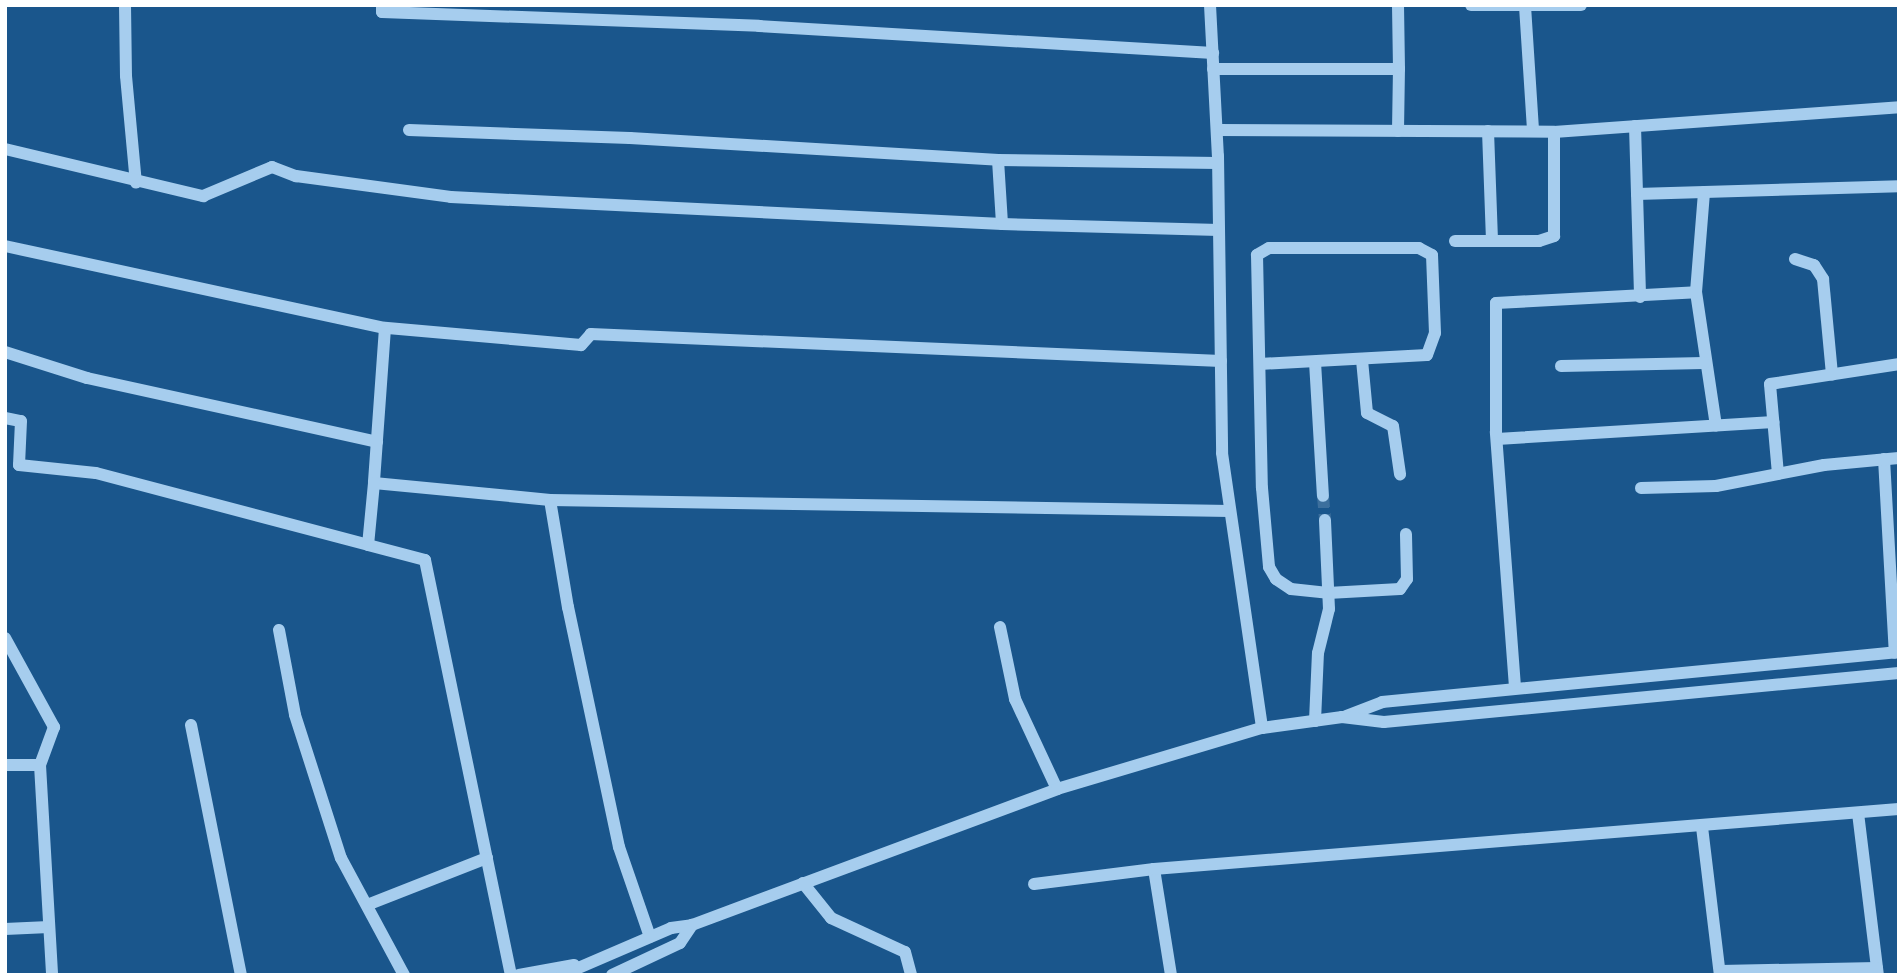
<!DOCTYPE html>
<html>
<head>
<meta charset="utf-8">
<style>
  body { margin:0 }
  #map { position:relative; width:1904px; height:980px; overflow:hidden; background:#1a568c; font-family:Helvetica,sans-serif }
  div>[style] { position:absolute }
  .minor-tunnel>* { height:12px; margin-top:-6px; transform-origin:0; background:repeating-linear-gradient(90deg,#3c6f9d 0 12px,transparent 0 18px) }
  .minor>* { height:12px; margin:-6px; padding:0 6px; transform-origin:6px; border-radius:6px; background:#a6cdee }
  span { translate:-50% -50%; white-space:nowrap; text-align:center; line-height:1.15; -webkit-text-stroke:7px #1a568c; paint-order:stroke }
  .frame { position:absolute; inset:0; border:7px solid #fff; pointer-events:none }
</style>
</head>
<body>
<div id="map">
  <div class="minor-tunnel">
    <i style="left:1323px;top:496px;width:24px;rotate:85deg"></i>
  </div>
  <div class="minor">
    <i style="left:125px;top:5px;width:71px;rotate:89.2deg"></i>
    <i style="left:126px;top:76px;width:107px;rotate:84.7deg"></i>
    <i style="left:382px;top:5px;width:7px;rotate:90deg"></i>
    <i style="left:382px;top:12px;width:377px;rotate:2.1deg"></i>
    <i style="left:759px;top:26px;width:455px;rotate:3.4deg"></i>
    <i style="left:1210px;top:5px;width:151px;rotate:87deg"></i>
    <i style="left:1218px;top:156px;width:297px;rotate:89.2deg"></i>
    <i style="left:1222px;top:453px;width:278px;rotate:81.7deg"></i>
    <i style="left:1471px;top:5px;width:110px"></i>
    <i style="left:1525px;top:6px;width:125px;rotate:86.3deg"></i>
    <i style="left:1213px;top:69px;width:186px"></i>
    <i style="left:1399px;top:69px;width:64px;rotate:-90.9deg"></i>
    <i style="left:1635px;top:126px;width:171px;rotate:88.3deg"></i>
    <i style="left:409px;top:130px;width:221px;rotate:2.1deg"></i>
    <i style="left:630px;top:138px;width:369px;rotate:3.4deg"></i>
    <i style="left:1217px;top:130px;width:337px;rotate:0.3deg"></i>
    <i style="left:1554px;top:132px;width:346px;rotate:-4.1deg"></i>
    <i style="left:1398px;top:131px;width:62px;rotate:-89.1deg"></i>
    <i style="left:1488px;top:131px;width:110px;rotate:87.9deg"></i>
    <i style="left:5px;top:149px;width:204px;rotate:13.4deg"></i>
    <i style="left:203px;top:196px;width:75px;rotate:-22.8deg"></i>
    <i style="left:272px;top:167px;width:26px;rotate:21deg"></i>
    <i style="left:296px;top:176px;width:156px;rotate:7.7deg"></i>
    <i style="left:451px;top:197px;width:552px;rotate:2.81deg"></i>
    <i style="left:1218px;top:163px;width:220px;rotate:-179.2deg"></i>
    <i style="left:998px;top:160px;width:64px;rotate:86.4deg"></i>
    <i style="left:1002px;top:224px;width:217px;rotate:1.6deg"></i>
    <i style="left:1637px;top:194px;width:262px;rotate:-1.7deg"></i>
    <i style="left:1455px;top:241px;width:84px"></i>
    <i style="left:1539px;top:241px;width:16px;rotate:-18deg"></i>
    <i style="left:1554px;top:236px;width:104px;rotate:-90deg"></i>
    <i style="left:5px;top:246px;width:389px;rotate:12.2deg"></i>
    <i style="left:1795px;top:259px;width:20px;rotate:18deg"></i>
    <i style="left:1814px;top:265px;width:17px;rotate:57deg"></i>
    <i style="left:1823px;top:279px;width:96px;rotate:84.6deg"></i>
    <i style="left:1696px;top:292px;width:135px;rotate:81.5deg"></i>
    <i style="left:5px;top:352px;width:86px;rotate:17.6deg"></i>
    <i style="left:87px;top:378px;width:297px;rotate:12.4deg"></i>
    <i style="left:1362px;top:360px;width:53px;rotate:84.6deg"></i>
    <i style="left:1367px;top:413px;width:29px;rotate:27deg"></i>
    <i style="left:1393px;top:426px;width:49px;rotate:81.7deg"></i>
    <i style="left:1221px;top:361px;width:631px;rotate:-177.55deg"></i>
    <i style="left:591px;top:334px;width:15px;rotate:132deg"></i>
    <i style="left:581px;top:345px;width:197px;rotate:-175deg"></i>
    <i style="left:385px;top:328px;width:155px;rotate:94.1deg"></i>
    <i style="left:374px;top:483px;width:177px;rotate:5.5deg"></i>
    <i style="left:550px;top:500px;width:680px;rotate:0.93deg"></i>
    <i style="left:1315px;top:362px;width:134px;rotate:86.6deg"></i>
    <i style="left:1260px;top:364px;width:167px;rotate:-3.1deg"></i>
    <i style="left:1427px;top:355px;width:23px;rotate:-70deg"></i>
    <i style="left:1435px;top:333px;width:78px;rotate:-92.2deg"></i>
    <i style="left:1432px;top:255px;width:15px;rotate:-152deg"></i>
    <i style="left:1419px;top:248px;width:150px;rotate:180deg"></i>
    <i style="left:1269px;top:248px;width:14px;rotate:150deg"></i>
    <i style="left:1257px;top:255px;width:233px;rotate:88.8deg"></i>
    <i style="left:1262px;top:488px;width:79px;rotate:84.9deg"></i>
    <i style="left:1269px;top:567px;width:14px;rotate:60deg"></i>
    <i style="left:1276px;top:579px;width:18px;rotate:34deg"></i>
    <i style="left:1291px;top:589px;width:37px;rotate:6deg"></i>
    <i style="left:1328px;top:593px;width:72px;rotate:-3.2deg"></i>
    <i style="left:1400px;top:589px;width:12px;rotate:-55deg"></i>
    <i style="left:1407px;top:579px;width:45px;rotate:-91.3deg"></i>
    <i style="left:1561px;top:366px;width:143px;rotate:-1.2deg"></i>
    <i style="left:5px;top:418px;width:16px;rotate:11deg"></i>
    <i style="left:21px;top:421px;width:44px;rotate:92.6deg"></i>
    <i style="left:19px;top:465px;width:77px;rotate:5.9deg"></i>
    <i style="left:96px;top:473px;width:281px;rotate:14.8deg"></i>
    <i style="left:1497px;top:439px;width:277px;rotate:-3.5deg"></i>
    <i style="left:1884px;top:459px;width:194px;rotate:86.8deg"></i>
    <i style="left:1778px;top:474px;width:90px;rotate:-95.1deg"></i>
    <i style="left:1770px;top:384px;width:131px;rotate:-8.8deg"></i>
    <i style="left:374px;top:483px;width:62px;rotate:95.5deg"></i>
    <i style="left:368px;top:545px;width:59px;rotate:14.7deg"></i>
    <i style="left:425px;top:560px;width:424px;rotate:78.3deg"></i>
    <i style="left:1641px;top:488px;width:75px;rotate:-1.5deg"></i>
    <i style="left:1716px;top:486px;width:110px;rotate:-11deg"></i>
    <i style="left:1824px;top:465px;width:75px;rotate:-5.3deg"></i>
    <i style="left:550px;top:500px;width:109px;rotate:80.5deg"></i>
    <i style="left:568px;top:607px;width:245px;rotate:78deg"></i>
    <i style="left:619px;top:847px;width:95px;rotate:71deg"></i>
    <i style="left:1000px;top:627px;width:74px;rotate:78.2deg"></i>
    <i style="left:1015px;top:699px;width:99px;rotate:65deg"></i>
    <i style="left:279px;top:630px;width:86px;rotate:79.3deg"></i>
    <i style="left:295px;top:715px;width:150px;rotate:72.2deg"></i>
    <i style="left:341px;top:858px;width:133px;rotate:61.7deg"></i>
    <i style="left:5px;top:638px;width:102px;rotate:61.2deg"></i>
    <i style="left:54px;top:727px;width:40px;rotate:110.2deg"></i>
    <i style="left:40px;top:765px;width:210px;rotate:86.7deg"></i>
    <i style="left:1515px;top:687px;width:256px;rotate:-94.3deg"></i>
    <i style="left:1496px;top:432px;width:129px;rotate:-90deg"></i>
    <i style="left:1496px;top:303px;width:200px;rotate:-3.1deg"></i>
    <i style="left:1696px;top:292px;width:100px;rotate:-85.4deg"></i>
    <i style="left:1346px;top:716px;width:39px;rotate:-21deg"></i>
    <i style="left:1382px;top:702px;width:519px;rotate:-5.52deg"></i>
    <i style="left:1315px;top:721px;width:68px;rotate:-87.5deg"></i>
    <i style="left:1318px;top:653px;width:45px;rotate:-76deg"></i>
    <i style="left:1329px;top:609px;width:89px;rotate:-92.6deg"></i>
    <i style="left:191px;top:725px;width:255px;rotate:78.7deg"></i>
    <i style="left:5px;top:765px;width:35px"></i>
    <i style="left:1858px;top:813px;width:163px;rotate:83deg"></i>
    <i style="left:1702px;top:827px;width:149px;rotate:83.1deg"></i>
    <i style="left:1154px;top:869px;width:107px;rotate:80.9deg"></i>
    <i style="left:803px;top:883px;width:45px;rotate:51.3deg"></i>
    <i style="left:831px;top:918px;width:81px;rotate:24.7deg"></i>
    <i style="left:905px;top:952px;width:24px;rotate:75deg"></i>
    <i style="left:1034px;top:884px;width:121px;rotate:-7.1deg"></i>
    <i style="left:1154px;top:869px;width:747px;rotate:-4.6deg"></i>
    <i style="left:367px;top:905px;width:129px;rotate:-21.4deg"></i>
    <i style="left:5px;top:929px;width:44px;rotate:-2.6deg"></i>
    <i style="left:1720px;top:971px;width:157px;rotate:-1.1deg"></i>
    <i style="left:519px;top:975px;width:56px;rotate:-10.3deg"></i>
    <i style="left:562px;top:975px;width:119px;rotate:-23.3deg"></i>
    <i style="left:671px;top:928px;width:21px;rotate:-8deg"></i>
    <i style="left:692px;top:925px;width:390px;rotate:-20.4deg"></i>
    <i style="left:1057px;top:789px;width:214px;rotate:-16.6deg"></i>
    <i style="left:1262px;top:728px;width:81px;rotate:-7.8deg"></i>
    <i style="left:1342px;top:717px;width:42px;rotate:6.8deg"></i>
    <i style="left:1384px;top:722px;width:517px;rotate:-5.44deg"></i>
    <i style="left:612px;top:975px;width:75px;rotate:-25.2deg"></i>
    <i style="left:680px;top:943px;width:22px;rotate:-56deg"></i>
  </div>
  <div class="frame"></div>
</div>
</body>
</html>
